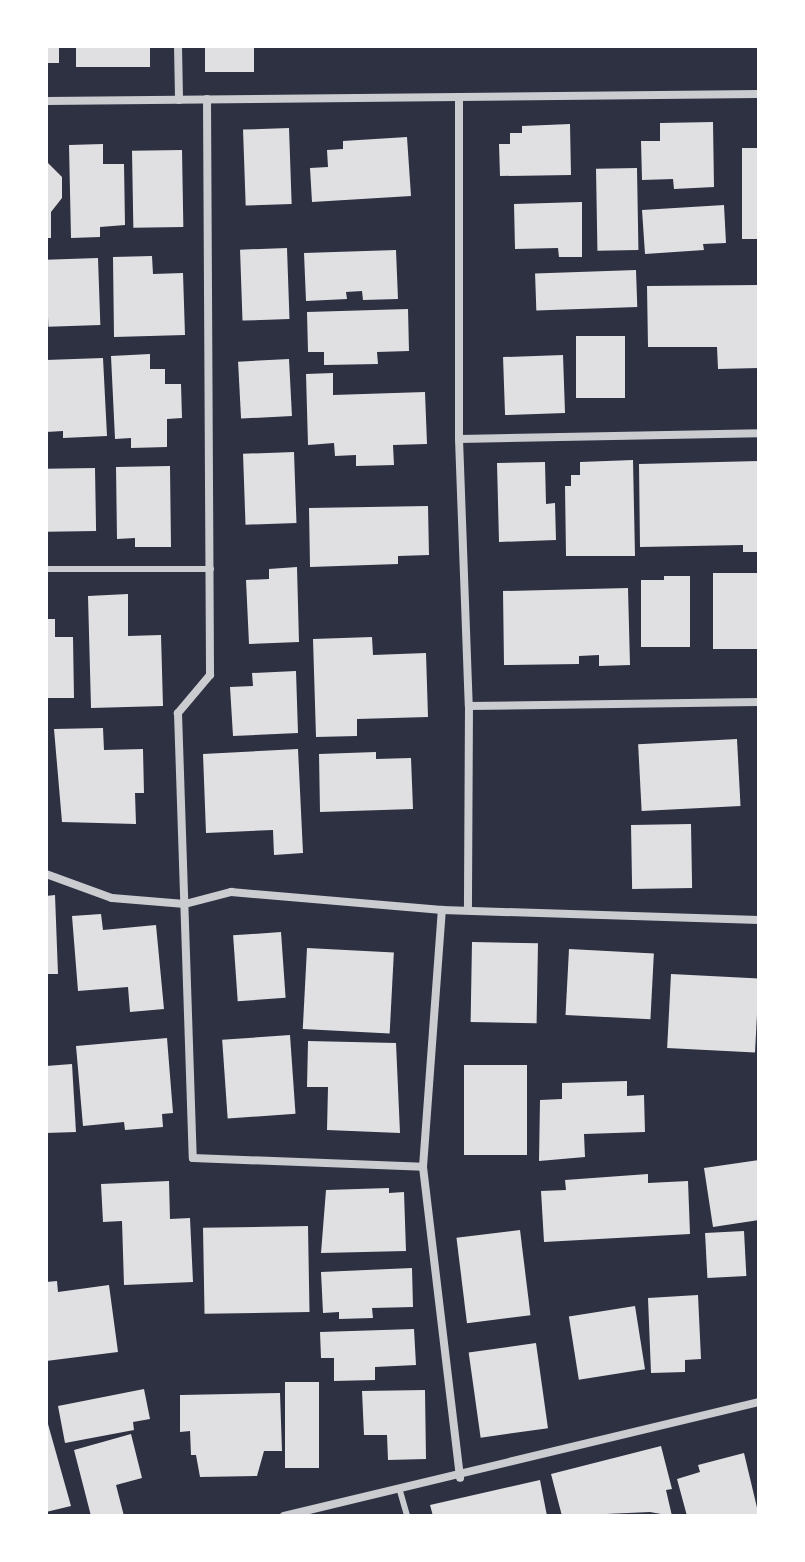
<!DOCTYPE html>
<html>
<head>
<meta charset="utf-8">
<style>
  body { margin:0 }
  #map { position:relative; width:805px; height:1562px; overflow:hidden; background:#2d3142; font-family:Rubik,sans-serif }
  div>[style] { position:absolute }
  .building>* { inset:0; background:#e0e0e3; transform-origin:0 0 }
  .service>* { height:6px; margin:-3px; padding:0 3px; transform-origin:3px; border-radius:3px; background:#caccd0 }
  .minor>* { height:8px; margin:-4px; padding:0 4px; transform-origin:4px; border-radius:4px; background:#caccd0 }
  span { translate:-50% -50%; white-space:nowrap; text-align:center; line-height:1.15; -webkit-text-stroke:6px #fff; paint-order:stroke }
  .frame { position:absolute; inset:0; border:48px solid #fff; pointer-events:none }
</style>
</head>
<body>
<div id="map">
  <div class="building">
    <i style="left:46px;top:46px;width:13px;height:17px"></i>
    <i style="left:76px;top:46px;width:74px;height:21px"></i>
    <i style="left:205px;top:46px;width:49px;height:26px"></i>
    <i style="clip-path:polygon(713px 122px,714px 187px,674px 189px,673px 179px,642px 180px,641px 141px,660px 141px,660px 123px)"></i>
    <i style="clip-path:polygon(570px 124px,571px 175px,500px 176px,499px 144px,510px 144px,510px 133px,522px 133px,522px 126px)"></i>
    <i style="left:289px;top:128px;width:76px;height:46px;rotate:88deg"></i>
    <i style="clip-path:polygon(407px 137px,411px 196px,312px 202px,310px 168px,328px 167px,327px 150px,343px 149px,343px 141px)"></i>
    <i style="clip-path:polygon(103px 144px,103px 164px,124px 164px,125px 225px,100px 227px,100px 237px,71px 238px,69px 145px)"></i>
    <i style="left:742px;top:148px;width:17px;height:91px"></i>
    <i style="left:182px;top:150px;width:77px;height:50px;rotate:89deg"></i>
    <i style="clip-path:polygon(46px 161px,62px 177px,62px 198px,51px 212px,51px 238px,46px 238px)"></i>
    <i style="left:637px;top:168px;width:82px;height:41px;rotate:89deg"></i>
    <i style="clip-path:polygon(582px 202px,582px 257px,559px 257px,558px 248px,515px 249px,514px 204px)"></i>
    <i style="clip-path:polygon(724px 205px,726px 243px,703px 244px,704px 250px,645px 254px,642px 210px)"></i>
    <i style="left:287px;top:248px;width:71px;height:47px;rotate:88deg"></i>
    <i style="clip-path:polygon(396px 250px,398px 299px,363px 300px,362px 291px,346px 292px,347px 299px,306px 301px,304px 253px)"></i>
    <i style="clip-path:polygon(152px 256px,153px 274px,183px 273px,185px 335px,114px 337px,113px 257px)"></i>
    <i style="left:98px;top:258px;width:67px;height:52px;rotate:88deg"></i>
    <i style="left:636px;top:270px;width:37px;height:101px;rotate:88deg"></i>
    <i style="clip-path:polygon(759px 285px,759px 368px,718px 369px,717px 347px,648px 347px,647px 286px)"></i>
    <i style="clip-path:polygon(408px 309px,409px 351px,377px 352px,378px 364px,324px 365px,324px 352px,308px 352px,307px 312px)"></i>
    <i style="left:576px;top:336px;width:49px;height:62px"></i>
    <i style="clip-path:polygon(150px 354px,150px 369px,165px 369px,165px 384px,181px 384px,182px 418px,167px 419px,167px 447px,131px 448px,131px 438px,115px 439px,111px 356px)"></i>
    <i style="left:563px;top:355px;width:58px;height:60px;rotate:88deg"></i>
    <i style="clip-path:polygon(103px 358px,107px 436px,63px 438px,63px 431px,46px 432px,46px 360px)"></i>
    <i style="left:289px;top:359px;width:57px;height:51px;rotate:87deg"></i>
    <i style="clip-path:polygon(333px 373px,333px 395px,425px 392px,427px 444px,393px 445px,394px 465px,356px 466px,356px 455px,335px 456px,334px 443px,308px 445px,306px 374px)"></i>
    <i style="left:294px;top:452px;width:71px;height:51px;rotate:88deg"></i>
    <i style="clip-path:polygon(633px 460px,635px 556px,566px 556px,565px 486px,571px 486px,571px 475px,580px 475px,580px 462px)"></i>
    <i style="clip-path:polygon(759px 461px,759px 552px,743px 552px,743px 545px,640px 547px,639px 464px)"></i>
    <i style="clip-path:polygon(545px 462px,546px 504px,555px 503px,556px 540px,499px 542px,497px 463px)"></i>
    <i style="clip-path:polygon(170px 466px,171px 547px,135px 547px,135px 538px,117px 539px,116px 467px)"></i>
    <i style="left:95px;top:468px;width:63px;height:49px;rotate:89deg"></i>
    <i style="clip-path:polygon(428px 506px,429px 555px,398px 556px,398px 564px,310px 567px,309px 508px)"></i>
    <i style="clip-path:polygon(297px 567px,299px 642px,249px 644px,246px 580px,269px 579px,269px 569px)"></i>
    <i style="left:759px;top:573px;width:76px;height:46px;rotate:90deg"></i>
    <i style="clip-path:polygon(664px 576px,690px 576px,690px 647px,641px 647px,641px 580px,664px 580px)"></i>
    <i style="clip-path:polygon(628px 588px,630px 665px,599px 666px,599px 655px,579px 656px,579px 664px,504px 665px,503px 591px)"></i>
    <i style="clip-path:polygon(128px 594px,128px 636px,161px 635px,163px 706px,91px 708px,88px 596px)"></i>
    <i style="clip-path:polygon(46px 619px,55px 619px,55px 637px,73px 637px,74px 698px,46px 698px)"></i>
    <i style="clip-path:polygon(372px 637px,373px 655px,426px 653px,428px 717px,357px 719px,357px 736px,316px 737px,313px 639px)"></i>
    <i style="clip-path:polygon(296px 671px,298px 733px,233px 736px,230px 687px,253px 686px,252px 673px)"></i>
    <i style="clip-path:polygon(103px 728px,104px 750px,143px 749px,144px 793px,135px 793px,136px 824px,62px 822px,54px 729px)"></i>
    <i style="left:737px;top:739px;width:67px;height:99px;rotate:87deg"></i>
    <i style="clip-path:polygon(298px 749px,303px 853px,274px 855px,273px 830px,206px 833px,203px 754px)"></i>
    <i style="clip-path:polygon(376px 752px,376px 759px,411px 758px,413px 809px,320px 812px,319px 754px)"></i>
    <i style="left:691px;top:824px;width:64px;height:60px;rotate:89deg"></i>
    <i style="clip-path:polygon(55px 895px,58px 974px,46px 974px,46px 896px)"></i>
    <i style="clip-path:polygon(101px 914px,103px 930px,156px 925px,164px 1009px,130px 1012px,128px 987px,78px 991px,72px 916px)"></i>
    <i style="left:281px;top:932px;width:66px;height:48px;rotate:86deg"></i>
    <i style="left:472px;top:942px;width:66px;height:80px;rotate:1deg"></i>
    <i style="left:307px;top:948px;width:87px;height:81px;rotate:3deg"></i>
    <i style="left:569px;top:949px;width:85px;height:66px;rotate:3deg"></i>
    <i style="left:671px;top:974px;width:88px;height:74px;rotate:3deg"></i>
    <i style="left:290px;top:1035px;width:79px;height:68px;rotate:86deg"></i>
    <i style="clip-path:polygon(167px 1038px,173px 1113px,162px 1114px,163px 1127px,125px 1130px,124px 1122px,83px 1126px,76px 1046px)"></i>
    <i style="clip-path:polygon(308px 1041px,396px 1043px,400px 1133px,327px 1130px,328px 1087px,307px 1087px)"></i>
    <i style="clip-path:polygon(72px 1064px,76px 1132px,46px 1133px,46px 1066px)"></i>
    <i style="left:464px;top:1065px;width:63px;height:90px"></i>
    <i style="clip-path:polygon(627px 1081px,627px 1096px,644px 1095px,645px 1132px,584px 1134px,585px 1157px,539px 1161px,540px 1100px,562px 1099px,562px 1083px)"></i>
    <i style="clip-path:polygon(759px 1160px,759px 1220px,713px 1227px,704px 1168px)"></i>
    <i style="clip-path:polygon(648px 1174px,648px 1183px,688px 1181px,690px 1234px,544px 1242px,541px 1191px,566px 1190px,565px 1180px)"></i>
    <i style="clip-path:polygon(169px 1181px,170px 1219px,190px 1218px,193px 1282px,124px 1285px,122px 1221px,103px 1222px,101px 1184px)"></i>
    <i style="clip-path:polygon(389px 1188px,389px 1193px,404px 1192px,406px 1251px,321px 1253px,326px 1190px)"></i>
    <i style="left:308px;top:1226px;width:86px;height:105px;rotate:89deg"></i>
    <i style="left:520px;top:1230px;width:86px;height:64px;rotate:83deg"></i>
    <i style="left:744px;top:1231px;width:45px;height:39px;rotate:87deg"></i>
    <i style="clip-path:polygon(412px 1268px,413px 1307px,372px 1308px,373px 1318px,339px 1319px,339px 1312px,323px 1313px,321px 1272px)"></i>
    <i style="clip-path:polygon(57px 1281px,58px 1292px,109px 1285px,118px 1352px,46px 1361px,46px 1282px)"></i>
    <i style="clip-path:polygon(698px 1295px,701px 1359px,685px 1360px,685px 1372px,651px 1373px,648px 1298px)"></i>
    <i style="left:635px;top:1306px;width:64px;height:67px;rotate:81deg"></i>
    <i style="clip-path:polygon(414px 1329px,416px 1365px,375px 1367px,375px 1380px,334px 1381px,334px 1358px,321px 1358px,320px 1332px)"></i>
    <i style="left:536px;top:1343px;width:86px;height:68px;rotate:82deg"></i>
    <i style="left:285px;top:1382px;width:34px;height:86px"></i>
    <i style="clip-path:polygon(144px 1389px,150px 1419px,133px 1422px,134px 1430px,65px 1443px,58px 1406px)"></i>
    <i style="clip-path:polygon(425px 1390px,426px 1459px,388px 1460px,387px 1435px,364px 1435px,362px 1391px)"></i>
    <i style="clip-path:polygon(280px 1393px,282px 1451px,264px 1451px,257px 1476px,200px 1477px,196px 1455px,191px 1455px,190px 1431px,180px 1432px,180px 1395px)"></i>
    <i style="clip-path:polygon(46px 1417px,71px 1506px,46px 1512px)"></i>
    <i style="clip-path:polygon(131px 1434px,142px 1478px,116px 1485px,124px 1516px,91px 1516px,74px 1450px)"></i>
    <i style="clip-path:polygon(661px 1446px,672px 1489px,666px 1490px,672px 1516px,650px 1512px,562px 1516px,551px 1474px)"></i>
    <i style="clip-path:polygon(744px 1453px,759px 1516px,687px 1516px,677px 1479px,700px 1472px,698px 1465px)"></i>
    <i style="clip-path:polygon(540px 1480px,547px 1516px,433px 1516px,430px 1505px)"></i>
  </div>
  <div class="service">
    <i style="left:46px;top:569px;width:165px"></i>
    <i style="left:400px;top:1491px;width:26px;rotate:74deg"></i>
  </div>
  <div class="minor">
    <i style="left:178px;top:46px;width:54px;rotate:88.9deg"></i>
    <i style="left:459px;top:97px;width:342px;rotate:90deg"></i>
    <i style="left:459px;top:439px;width:267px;rotate:87.9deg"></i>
    <i style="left:469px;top:706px;width:201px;rotate:90.3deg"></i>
    <i style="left:207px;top:99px;width:576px;rotate:89.7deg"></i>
    <i style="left:210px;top:675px;width:50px;rotate:130.1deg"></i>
    <i style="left:178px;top:713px;width:445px;rotate:88.1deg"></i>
    <i style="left:193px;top:1158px;width:230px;rotate:2.2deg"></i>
    <i style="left:423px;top:1167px;width:258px;rotate:-85.8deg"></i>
    <i style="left:46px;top:101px;width:713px;rotate:-0.56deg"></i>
    <i style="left:459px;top:439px;width:300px;rotate:-1.1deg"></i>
    <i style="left:469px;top:706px;width:290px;rotate:-0.8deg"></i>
    <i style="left:46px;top:874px;width:70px;rotate:20deg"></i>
    <i style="left:112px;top:898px;width:73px;rotate:4.7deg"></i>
    <i style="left:185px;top:904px;width:48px;rotate:-14.6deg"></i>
    <i style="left:231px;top:892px;width:212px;rotate:4.9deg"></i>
    <i style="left:442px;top:910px;width:317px;rotate:1.8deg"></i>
    <i style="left:423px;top:1167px;width:313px;rotate:83.2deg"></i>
    <i style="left:284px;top:1516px;width:488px;rotate:-13.5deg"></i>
  </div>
  <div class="frame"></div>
</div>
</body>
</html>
